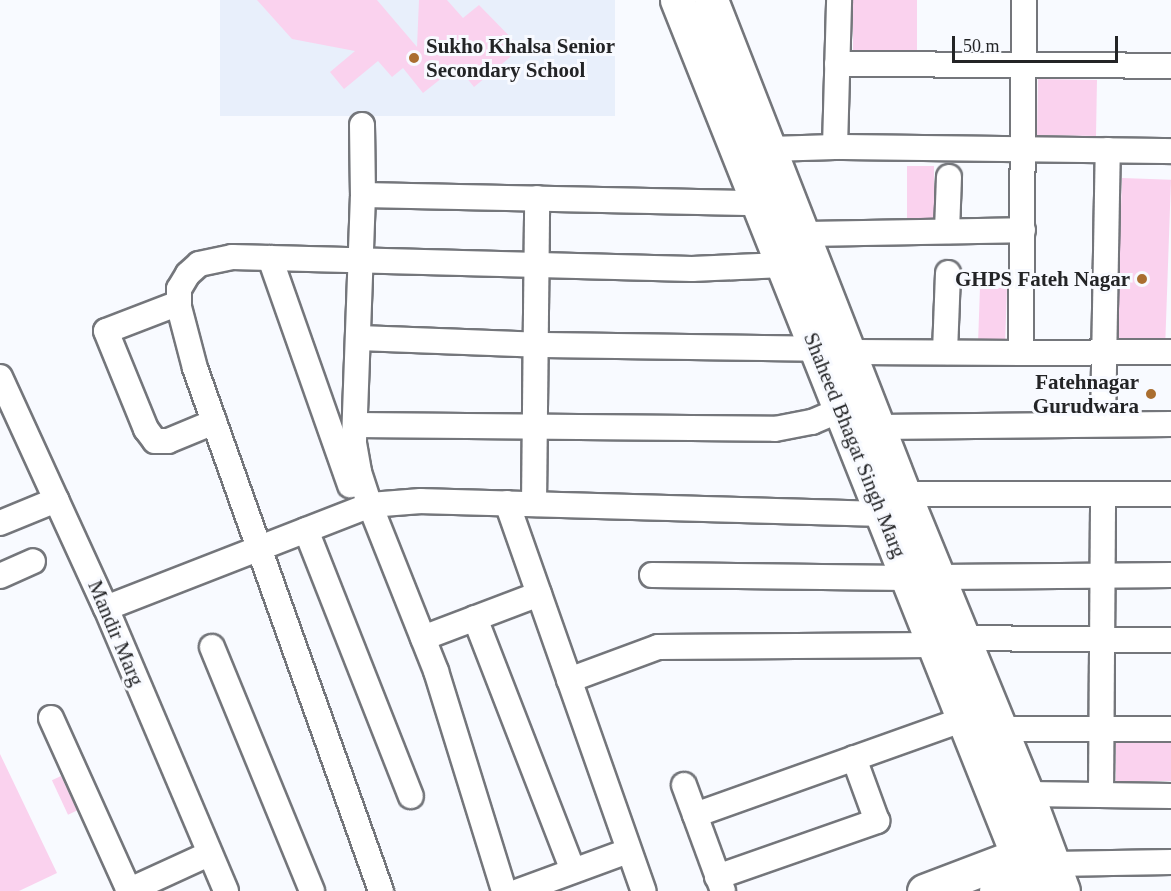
<!DOCTYPE html>
<html>
<head>
<meta charset="utf-8">
<style>
  body { margin:0 }
  #map { position:relative; width:1171px; height:891px; overflow:hidden; background:#f8faff; font-family:Georgia,serif }
  div>[style] { position:absolute }
  .built>* { inset:0; background:#e8effb; transform-origin:0 0 }
  .building>* { inset:0; background:#fad2ee; transform-origin:0 0 }
  .roads { filter:drop-shadow(2px 0 #74767b) drop-shadow(-2px 0 #74767b) drop-shadow(0 2px #74767b) drop-shadow(0 -2px #74767b) }
  .street>* { height:24px; margin:-12px; padding:0 12px; transform-origin:12px; border-radius:12px; background:#fff }
  .secondary>* { height:33px; margin:-16.5px; padding:0 16.5px; transform-origin:16.5px; border-radius:16.5px; background:#fff }
  .dots>* { width:16px; height:16px; translate:-50% -50%; box-sizing:border-box; border:3px solid #f8faff; border-radius:50% }
  span { translate:-50% -50%; white-space:nowrap; text-align:center; line-height:1.15; -webkit-text-stroke:6px #f8faff; paint-order:stroke }
  .poi-label { font-size:21px; color:#232426; font-weight:700 }
  .left { translate:0 -50%; text-align:left }
  .right { translate:-100% -50%; text-align:right }
  .street-label { font-size:21px; color:#232426 }
  .scale { position:absolute; left:952px; top:36px; width:166px; height:27px; box-sizing:border-box; border:3px solid #232426; border-top:0; padding-left:8px; font-size:18px; line-height:21px; white-space:nowrap; color:#232426; -webkit-text-stroke:4px #f8faff; paint-order:stroke }
</style>
</head>
<body>
<div id="map">
  <div class="built">
    <i style="left:220px;top:0;width:395px;height:116px"></i>
  </div>
  <div class="building">
    <i style="clip-path:polygon(257px 0,377px 0,417px 47px,419px 0,447px 0,463px 18px,479px 5px,521px 48px,474px 87px,457px 66px,423px 93px,403px 68px,392px 77px,378px 61px,344px 89px,330px 72px,355px 51px,292px 39px)"></i>
    <i style="left:853px;top:0;width:64px;height:50px"></i>
    <i style="left:1038px;top:79px;width:59px;height:56px;rotate:1deg"></i>
    <i style="left:907px;top:166px;width:27px;height:52px"></i>
    <i style="left:1122px;top:178px;width:49px;height:160px;rotate:2deg"></i>
    <i style="left:980px;top:287px;width:27px;height:52px;rotate:2deg"></i>
    <i style="left:1116px;top:743px;width:55px;height:38px"></i>
    <i style="clip-path:polygon(0 754px,57px 873px,19px 891px,0 891px)"></i>
    <i style="left:61px;top:776px;width:38px;height:10px;rotate:65deg"></i>
  </div>
  <div class="roads">
    <div class="street">
      <i style="left:1024px;top:0;width:353px;rotate:90.5deg"></i>
      <i style="left:1021px;top:353px;width:150px;rotate:-0.4deg"></i>
      <i style="left:837px;top:64px;width:334px;rotate:0.3deg"></i>
      <i style="left:362px;top:125px;width:70px;rotate:89.2deg"></i>
      <i style="left:363px;top:195px;width:248px;rotate:92.1deg"></i>
      <i style="left:354px;top:443px;width:29px;rotate:80deg"></i>
      <i style="left:359px;top:472px;width:35px;rotate:72deg"></i>
      <i style="left:370px;top:505px;width:179px;rotate:68.3deg"></i>
      <i style="left:436px;top:671px;width:230px;rotate:72.8deg"></i>
      <i style="left:835px;top:147px;width:147px;rotate:-88.4deg"></i>
      <i style="left:770px;top:149px;width:65px;rotate:-1.8deg"></i>
      <i style="left:835px;top:147px;width:336px;rotate:0.7deg"></i>
      <i style="left:363px;top:195px;width:395px;rotate:1.2deg"></i>
      <i style="left:947px;top:231px;width:54px;rotate:-87.9deg"></i>
      <i style="left:804px;top:234px;width:219px;rotate:-1deg"></i>
      <i style="left:270px;top:258px;width:241px;rotate:70.6deg"></i>
      <i style="left:179px;top:303px;width:78px;rotate:159deg"></i>
      <i style="left:106px;top:331px;width:106px;rotate:67.8deg"></i>
      <i style="left:146px;top:429px;width:15px;rotate:53deg"></i>
      <i style="left:155px;top:441px;width:13px"></i>
      <i style="left:168px;top:441px;width:50px;rotate:-22.4deg"></i>
      <i style="left:359px;top:338px;width:185px;rotate:2.2deg"></i>
      <i style="left:544px;top:345px;width:273px;rotate:0.8deg"></i>
      <i style="left:849px;top:352px;width:172px;rotate:0.3deg"></i>
      <i style="left:945px;top:352px;width:79px;rotate:-87.8deg"></i>
      <i style="left:0;top:377px;width:254px;rotate:65.4deg"></i>
      <i style="left:106px;top:608px;width:307px;rotate:67deg"></i>
      <i style="left:1103px;top:424px;width:274px;rotate:-89deg"></i>
      <i style="left:355px;top:425px;width:420px;rotate:0.5deg"></i>
      <i style="left:775px;top:429px;width:38px;rotate:-11deg"></i>
      <i style="left:812px;top:422px;width:30px;rotate:-23deg"></i>
      <i style="left:878px;top:427px;width:293px;rotate:-0.6deg"></i>
      <i style="left:904px;top:494px;width:267px"></i>
      <i style="left:507px;top:503px;width:411px;rotate:70.6deg"></i>
      <i style="left:534px;top:504px;width:306px;rotate:-89.4deg"></i>
      <i style="left:0;top:523px;width:61px;rotate:-22.3deg"></i>
      <i style="left:306px;top:530px;width:286px;rotate:68.5deg"></i>
      <i style="left:652px;top:575px;width:255px;rotate:0.7deg"></i>
      <i style="left:0;top:576px;width:36px;rotate:-24deg"></i>
      <i style="left:938px;top:577px;width:233px;rotate:-0.5deg"></i>
      <i style="left:106px;top:608px;width:283px;rotate:-21.3deg"></i>
      <i style="left:370px;top:505px;width:51px;rotate:-4.5deg"></i>
      <i style="left:421px;top:501px;width:459px;rotate:1.6deg"></i>
      <i style="left:475px;top:618px;width:271px;rotate:68.8deg"></i>
      <i style="left:423px;top:638px;width:124px;rotate:-20.8deg"></i>
      <i style="left:963px;top:638px;width:208px;rotate:0.6deg"></i>
      <i style="left:212px;top:647px;width:264px;rotate:67.7deg"></i>
      <i style="left:569px;top:680px;width:95px;rotate:-20.3deg"></i>
      <i style="left:658px;top:647px;width:276px;rotate:-0.4deg"></i>
      <i style="left:51px;top:718px;width:190px;rotate:65.7deg"></i>
      <i style="left:1000px;top:729px;width:171px"></i>
      <i style="left:684px;top:785px;width:113px;rotate:69.8deg"></i>
      <i style="left:1027px;top:794px;width:144px;rotate:0.8deg"></i>
      <i style="left:1101px;top:795px;width:300px;rotate:-89.6deg"></i>
      <i style="left:695px;top:815px;width:286px;rotate:-19.6deg"></i>
      <i style="left:1053px;top:864px;width:118px;rotate:-1deg"></i>
      <i style="left:717px;top:877px;width:170px;rotate:-19.3deg"></i>
      <i style="left:877px;top:821px;width:67px;rotate:-110.1deg"></i>
      <i style="left:128px;top:891px;width:89px;rotate:-24.6deg"></i>
      <i style="left:381px;top:891px;width:555px;rotate:-109.58deg"></i>
      <i style="left:195px;top:368px;width:63px;rotate:-104.7deg"></i>
      <i style="left:179px;top:307px;width:18px;rotate:-90deg"></i>
      <i style="left:179px;top:289px;width:17px;rotate:-59deg"></i>
      <i style="left:188px;top:274px;width:15px;rotate:-42deg"></i>
      <i style="left:199px;top:264px;width:34px;rotate:-12deg"></i>
      <i style="left:232px;top:257px;width:460px;rotate:1.5deg"></i>
      <i style="left:692px;top:269px;width:91px;rotate:-2.5deg"></i>
      <i style="left:519px;top:891px;width:116px;rotate:-20.2deg"></i>
    </div>
    <div class="secondary">
      <i style="left:677px;top:0;width:959px;rotate:68.28deg"></i>
      <i style="left:711px;top:0;width:530px;rotate:68.66deg"></i>
      <i style="left:904px;top:494px;width:324px;rotate:67.7deg"></i>
      <i style="left:1027px;top:794px;width:103px;rotate:69.6deg"></i>
      <i style="left:924px;top:891px;width:121px;rotate:-20.8deg"></i>
      <i style="left:996px;top:891px;width:56px;rotate:-24.3deg"></i>
    </div>
  </div>
  <div class="dots">
    <i style="left:414px;top:58px;background:#aa6e30"></i>
    <i style="left:1142px;top:279px;background:#aa6e30"></i>
    <i style="left:1151px;top:394px;background:#aa6e30"></i>
  </div>
  <div class="poi-label">
    <span class="left" style="left:426px;top:58px">Sukho Khalsa Senior<br>Secondary School</span>
    <span class="right" style="left:1130px;top:279px">GHPS Fateh Nagar</span>
    <span class="right" style="left:1139px;top:394px">Fatehnagar<br>Gurudwara</span>
  </div>
  <div class="street-label">
    <span style="left:855px;top:445px;rotate:68deg">Shaheed Bhagat Singh Marg</span>
    <span style="left:116px;top:633px;rotate:67deg">Mandir Marg</span>
  </div>
  <div class="scale">50 m</div>
</div>
</body>
</html>
